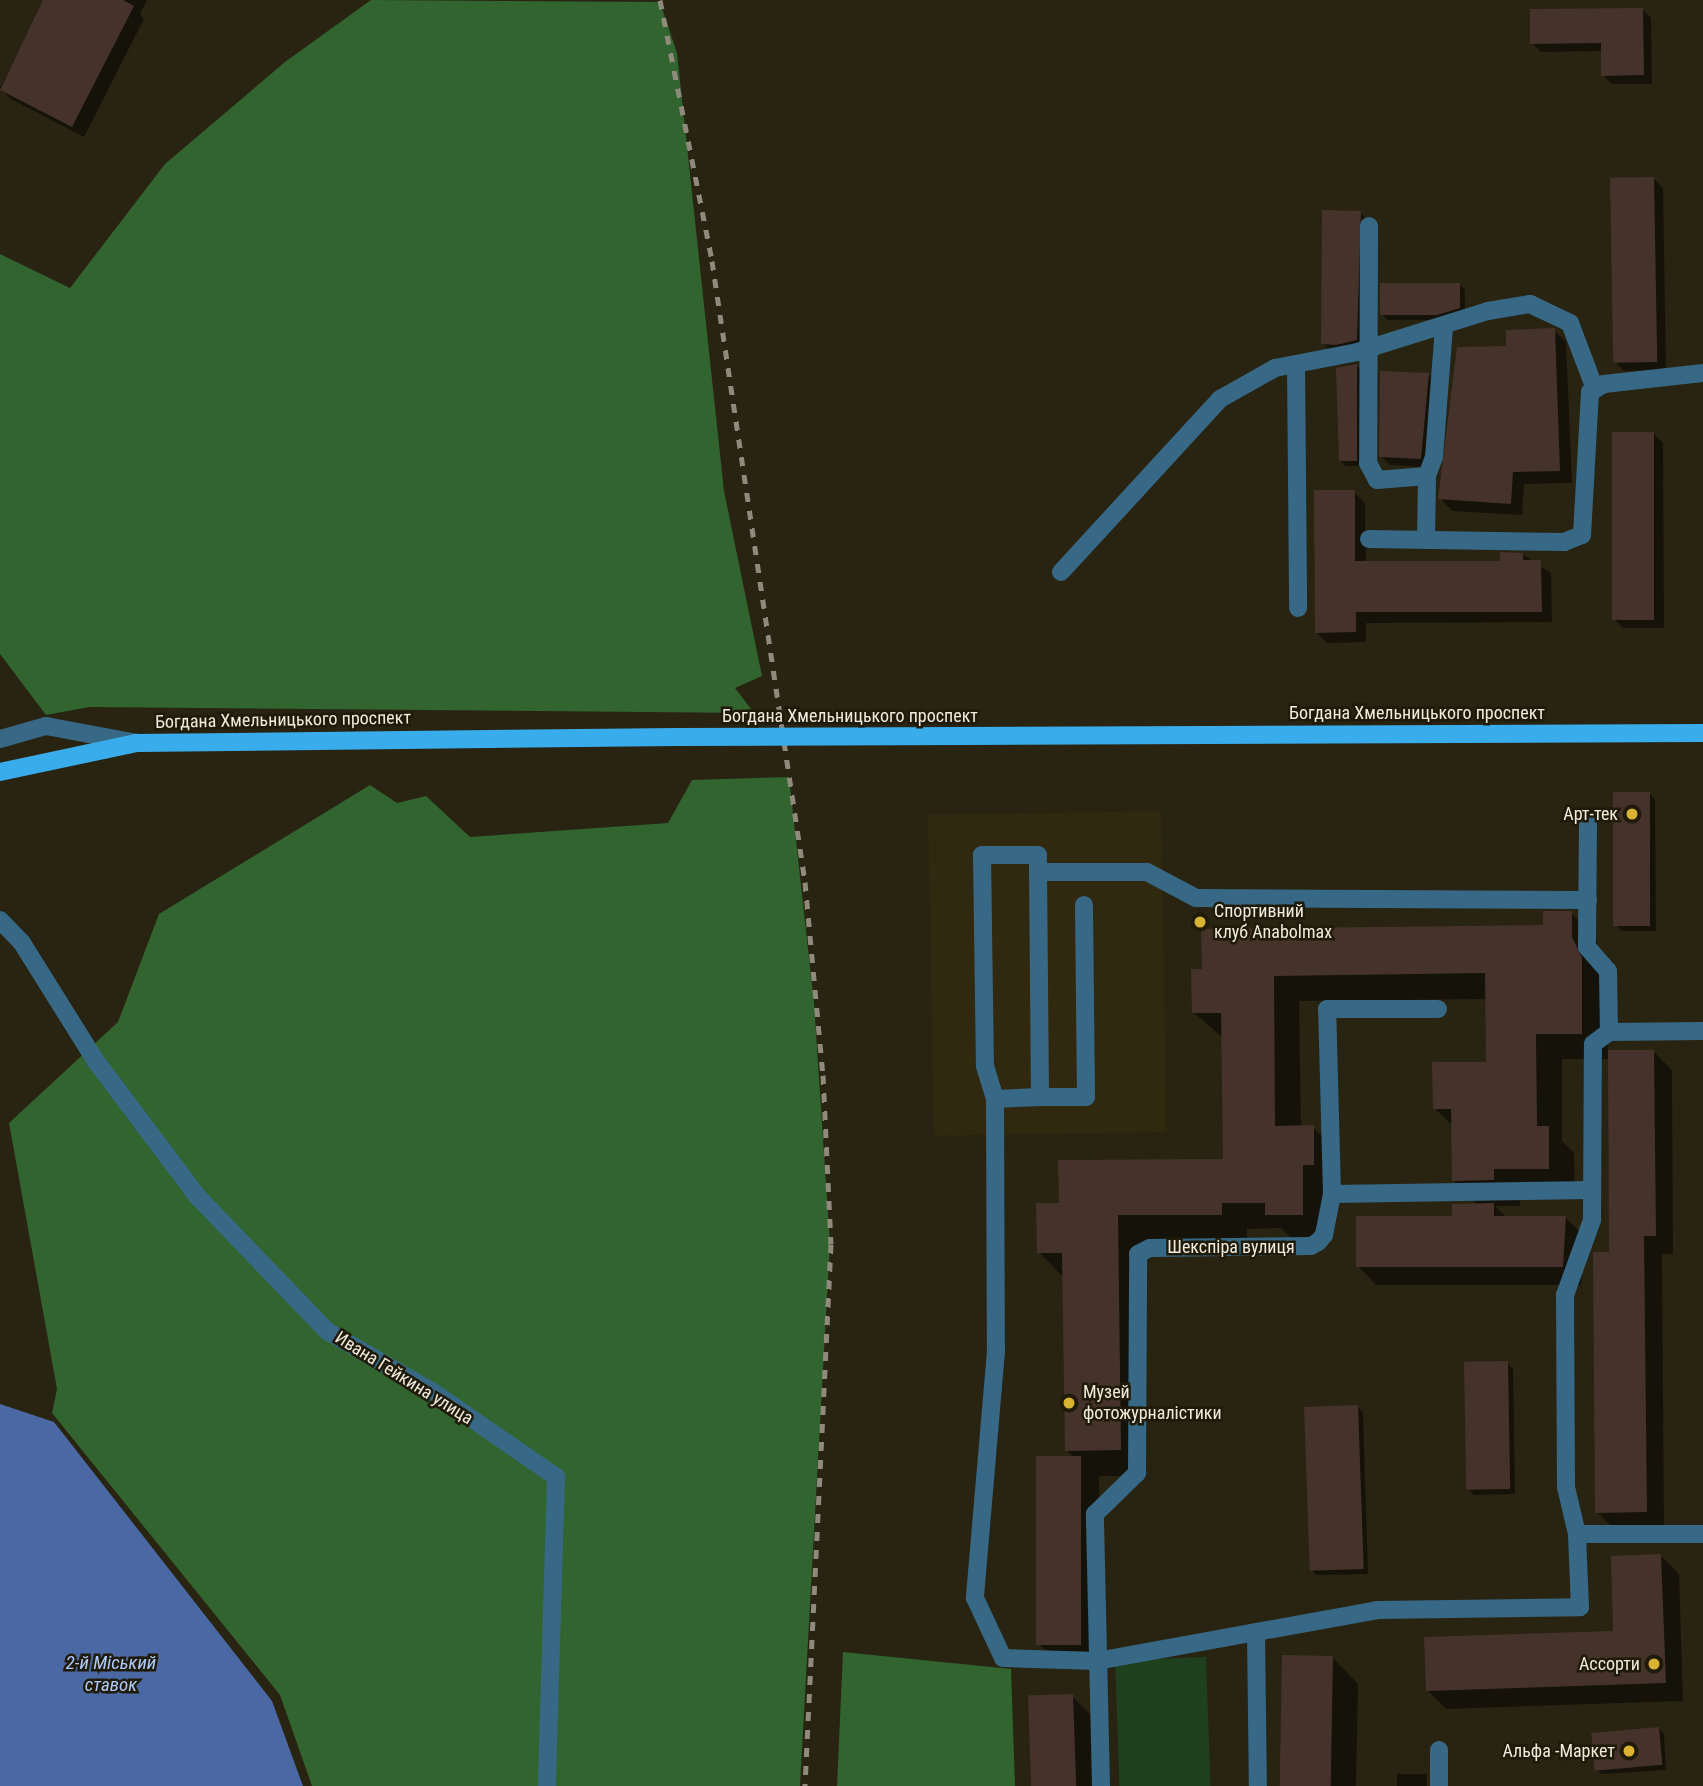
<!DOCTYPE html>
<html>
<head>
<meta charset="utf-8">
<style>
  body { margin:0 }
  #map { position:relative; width:1703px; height:1786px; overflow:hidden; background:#292312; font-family:"Roboto Condensed",sans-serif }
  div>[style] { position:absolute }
  .built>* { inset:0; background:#312810; transform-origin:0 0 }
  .green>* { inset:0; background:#1e401d; transform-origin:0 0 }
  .forest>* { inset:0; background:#31642f }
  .water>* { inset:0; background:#4a69a4 }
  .shadow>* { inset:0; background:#0007; transform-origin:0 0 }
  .building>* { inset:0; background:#45332b; transform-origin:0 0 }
  .minor>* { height:18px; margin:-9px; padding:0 9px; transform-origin:9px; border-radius:9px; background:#376986 }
  .major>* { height:18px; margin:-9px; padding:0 9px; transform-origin:9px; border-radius:9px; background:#39adeb }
  .rail>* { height:5px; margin-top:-2.5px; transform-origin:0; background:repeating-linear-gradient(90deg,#8f8a7c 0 9px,transparent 0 18px) }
  .major-bridge>* { height:18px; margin:-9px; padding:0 9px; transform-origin:9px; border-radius:9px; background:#39adeb }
  .dots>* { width:19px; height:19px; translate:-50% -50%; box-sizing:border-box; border:4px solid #201a09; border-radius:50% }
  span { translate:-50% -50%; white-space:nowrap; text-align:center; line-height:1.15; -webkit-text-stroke:5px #201a09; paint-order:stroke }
  .street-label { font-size:18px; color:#efebe0 }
  .poi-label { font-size:18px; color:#efebe0 }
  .right { translate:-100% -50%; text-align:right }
  .left { translate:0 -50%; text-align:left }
  .water-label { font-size:19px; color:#aecafc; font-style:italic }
</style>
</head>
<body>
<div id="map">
  <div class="built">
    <i style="left:1161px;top:811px;width:321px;height:233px;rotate:89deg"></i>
  </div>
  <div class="green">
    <i style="left:1206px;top:1657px;width:129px;height:91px;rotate:88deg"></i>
  </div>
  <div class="forest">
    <i style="clip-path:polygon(371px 0,660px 2px,677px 53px,724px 491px,762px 676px,735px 688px,754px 713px,89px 707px,46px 715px,0 654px,0 254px,70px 288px,165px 164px,285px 62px)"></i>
    <i style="clip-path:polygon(789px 777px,814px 1003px,830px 1243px,800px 1786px,312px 1786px,280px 1695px,52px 1413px,57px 1389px,9px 1123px,118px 1022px,159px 914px,370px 785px,397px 803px,426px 796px,470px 837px,668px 823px,692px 780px)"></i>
    <i style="clip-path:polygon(843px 1652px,1011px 1669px,1015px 1786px,837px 1786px)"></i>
  </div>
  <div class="water">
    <i style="clip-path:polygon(0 1404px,54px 1422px,272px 1701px,303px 1786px,0 1786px)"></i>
  </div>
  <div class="shadow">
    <i style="clip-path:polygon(45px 0,147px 0,140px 14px,144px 19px,84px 137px,11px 99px,0 88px)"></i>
    <i style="clip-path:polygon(1642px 9px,1651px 18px,1652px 84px,1612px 84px,1603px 75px,1603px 51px,1541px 52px,1532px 43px)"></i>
    <i style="clip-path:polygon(1654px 179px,1663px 188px,1666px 370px,1624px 371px,1615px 362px)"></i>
    <i style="clip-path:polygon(1360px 213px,1369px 222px,1366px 349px,1332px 352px,1323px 343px)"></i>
    <i style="clip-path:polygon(1460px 285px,1465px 290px,1465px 313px,1443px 320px,1387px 320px,1382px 314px)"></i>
    <i style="clip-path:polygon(1554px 330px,1566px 342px,1572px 483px,1524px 484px,1522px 515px,1452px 511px,1440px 498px,1508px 347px)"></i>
    <i style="clip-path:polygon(1356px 365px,1362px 371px,1362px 466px,1346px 466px,1340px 461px)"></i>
    <i style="clip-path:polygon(1428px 375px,1437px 384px,1430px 467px,1390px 465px,1381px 456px)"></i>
    <i style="clip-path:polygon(1654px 434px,1663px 443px,1664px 628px,1623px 628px,1614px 619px)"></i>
    <i style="clip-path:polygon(1354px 492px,1365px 503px,1366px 563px,1502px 563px,1522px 554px,1551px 573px,1552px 622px,1366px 623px,1366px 642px,1327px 643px,1316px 632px)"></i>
    <i style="clip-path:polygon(1650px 794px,1655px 800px,1656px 931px,1622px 931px,1616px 925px)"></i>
    <i style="clip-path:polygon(1571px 913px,1597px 939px,1597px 965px,1607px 986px,1608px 1052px,1653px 1051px,1672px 1070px,1673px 1254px,1662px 1254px,1664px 1530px,1615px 1530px,1597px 1512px,1611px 1253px,1609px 1059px,1562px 1059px,1562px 1141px,1574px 1153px,1575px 1194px,1520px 1195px,1520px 1206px,1495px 1206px,1507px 1218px,1566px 1218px,1584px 1236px,1581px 1285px,1376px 1285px,1358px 1266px,1478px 1205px,1453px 1180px,1453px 1126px,1434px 1108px,1488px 1063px,1487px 999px,1299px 1001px,1301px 1127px,1313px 1127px,1339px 1153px,1328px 1240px,1293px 1240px,1281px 1228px,1247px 1229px,1247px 1240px,1143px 1241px,1146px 1476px,1099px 1476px,1101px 1662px,1058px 1663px,1039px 1644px,1074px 1457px,1066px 1450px,1064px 1278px,1039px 1252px,1060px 1205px,1225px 1160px,1223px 1038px,1193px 1012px,1193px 971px,1544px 927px)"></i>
    <i style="clip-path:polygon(1507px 1363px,1513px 1369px,1515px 1494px,1474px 1495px,1468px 1489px)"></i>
    <i style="clip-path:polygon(1358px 1407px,1363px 1413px,1368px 1574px,1316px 1575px,1311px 1569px)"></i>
    <i style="clip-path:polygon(1661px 1556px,1679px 1574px,1683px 1701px,1446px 1709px,1427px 1690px,1615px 1632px)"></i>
    <i style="clip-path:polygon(1332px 1657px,1358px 1684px,1356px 1786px,1281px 1786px)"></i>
    <i style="clip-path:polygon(1072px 1696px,1091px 1715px,1094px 1786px,1033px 1786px)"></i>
    <i style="clip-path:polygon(1659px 1728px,1664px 1734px,1666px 1770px,1601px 1774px,1595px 1768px)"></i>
    <i style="left:1397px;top:1774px;width:30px;height:12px"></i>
  </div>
  <div class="building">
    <i style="clip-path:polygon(43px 0,123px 0,134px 6px,72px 127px,0 90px)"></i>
    <i style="clip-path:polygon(1643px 8px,1644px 75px,1601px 76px,1601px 43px,1530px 44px,1530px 9px)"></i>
    <i style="left:1654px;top:177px;width:185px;height:44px;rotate:89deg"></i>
    <i style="clip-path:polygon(1322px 210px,1361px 211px,1357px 340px,1336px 345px,1321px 344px)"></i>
    <i style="clip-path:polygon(1380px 283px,1460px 283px,1460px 308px,1437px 315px,1380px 315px)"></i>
    <i style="clip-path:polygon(1555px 328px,1560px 471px,1513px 472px,1511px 504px,1438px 499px,1457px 347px,1506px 346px,1506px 330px)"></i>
    <i style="clip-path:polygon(1357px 364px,1357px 461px,1339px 461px,1336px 368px)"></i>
    <i style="clip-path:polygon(1380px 371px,1429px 373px,1421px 459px,1379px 457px)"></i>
    <i style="left:1612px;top:432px;width:42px;height:188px"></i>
    <i style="clip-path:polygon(1314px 490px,1355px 490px,1355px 561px,1500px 561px,1500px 552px,1523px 553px,1523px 560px,1541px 560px,1542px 612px,1356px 612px,1356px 632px,1315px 633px)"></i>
    <i style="left:1650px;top:792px;width:134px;height:37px;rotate:90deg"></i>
    <i style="clip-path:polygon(1543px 911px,1572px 911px,1572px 937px,1582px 958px,1582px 1034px,1536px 1034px,1537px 1126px,1549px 1126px,1549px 1169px,1494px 1169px,1494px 1180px,1452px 1181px,1451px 1109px,1433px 1109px,1432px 1062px,1486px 1062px,1485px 973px,1274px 976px,1275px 1126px,1314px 1125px,1314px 1165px,1303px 1165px,1303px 1215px,1265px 1215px,1265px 1203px,1222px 1203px,1222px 1215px,1118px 1215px,1121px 1450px,1065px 1451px,1062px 1253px,1037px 1253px,1036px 1203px,1059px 1203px,1058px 1160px,1223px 1159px,1221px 1013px,1192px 1013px,1191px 969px,1202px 969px,1201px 929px,1543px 925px)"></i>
    <i style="clip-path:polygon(1608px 1050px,1654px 1050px,1656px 1236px,1644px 1236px,1647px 1512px,1595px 1513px,1593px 1252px,1609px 1252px)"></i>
    <i style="clip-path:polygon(1494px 1203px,1494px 1216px,1566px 1216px,1563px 1267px,1356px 1267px,1356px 1216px,1452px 1216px,1452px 1204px)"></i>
    <i style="left:1508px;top:1361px;width:128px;height:44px;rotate:89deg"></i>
    <i style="left:1358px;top:1405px;width:164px;height:54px;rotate:88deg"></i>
    <i style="left:1036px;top:1456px;width:45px;height:189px"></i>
    <i style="clip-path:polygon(1661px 1554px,1666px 1683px,1426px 1691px,1424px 1637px,1613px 1631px,1611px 1556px)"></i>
    <i style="left:1282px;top:1655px;width:51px;height:131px;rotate:1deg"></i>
    <i style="left:1073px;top:1694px;width:92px;height:45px;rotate:88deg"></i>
    <i style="left:1659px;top:1727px;width:38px;height:68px;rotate:85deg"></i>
  </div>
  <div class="minor">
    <i style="left:1369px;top:226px;width:237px;rotate:90.2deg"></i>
    <i style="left:1368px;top:463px;width:19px;rotate:62deg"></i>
    <i style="left:1377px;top:480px;width:50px;rotate:-4.6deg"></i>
    <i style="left:1427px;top:476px;width:20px;rotate:-70deg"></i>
    <i style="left:1434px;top:457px;width:130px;rotate:-85.6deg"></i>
    <i style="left:1296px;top:364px;width:244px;rotate:89.5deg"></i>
    <i style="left:1369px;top:539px;width:195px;rotate:0.9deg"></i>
    <i style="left:1564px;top:542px;width:19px;rotate:-21deg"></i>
    <i style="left:1582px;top:535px;width:143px;rotate:-86.8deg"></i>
    <i style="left:1590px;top:392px;width:16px;rotate:-30deg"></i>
    <i style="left:1604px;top:384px;width:100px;rotate:-6.3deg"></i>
    <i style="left:1426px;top:540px;width:64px;rotate:-89.1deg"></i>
    <i style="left:1061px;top:572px;width:235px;rotate:-47.4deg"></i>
    <i style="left:1220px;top:399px;width:63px;rotate:-29.4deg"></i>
    <i style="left:1275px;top:368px;width:84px;rotate:-11deg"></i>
    <i style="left:1357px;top:352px;width:137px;rotate:-17.4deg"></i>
    <i style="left:1488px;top:311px;width:43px;rotate:-9.5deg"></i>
    <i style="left:1530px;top:304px;width:44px;rotate:25.4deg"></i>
    <i style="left:1570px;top:323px;width:71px;rotate:69.3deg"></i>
    <i style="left:0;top:739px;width:48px;rotate:-15.8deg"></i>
    <i style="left:46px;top:726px;width:93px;rotate:10.6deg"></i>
    <i style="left:1588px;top:824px;width:123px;rotate:90.5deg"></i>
    <i style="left:1587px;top:947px;width:32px;rotate:49deg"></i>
    <i style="left:1608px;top:971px;width:61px;rotate:89.1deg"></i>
    <i style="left:1038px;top:872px;width:109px"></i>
    <i style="left:1147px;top:872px;width:55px;rotate:28deg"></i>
    <i style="left:1196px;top:898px;width:392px;rotate:0.3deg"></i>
    <i style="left:0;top:920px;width:32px;rotate:46deg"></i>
    <i style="left:22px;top:943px;width:138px;rotate:58deg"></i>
    <i style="left:95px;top:1060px;width:171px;rotate:53.1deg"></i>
    <i style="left:198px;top:1197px;width:186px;rotate:46.1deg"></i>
    <i style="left:327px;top:1331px;width:122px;rotate:29.9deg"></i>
    <i style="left:433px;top:1392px;width:150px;rotate:34.6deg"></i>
    <i style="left:556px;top:1477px;width:309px;rotate:91.7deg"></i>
    <i style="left:1040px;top:1097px;width:46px"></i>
    <i style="left:1086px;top:1097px;width:192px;rotate:-90.6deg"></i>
    <i style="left:995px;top:1099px;width:45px;rotate:-2.5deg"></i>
    <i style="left:1040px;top:1097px;width:242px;rotate:-90.5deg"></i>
    <i style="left:1038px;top:855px;width:56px;rotate:180deg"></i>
    <i style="left:982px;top:855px;width:211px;rotate:89.2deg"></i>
    <i style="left:985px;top:1066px;width:34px;rotate:73deg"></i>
    <i style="left:995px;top:1099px;width:252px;rotate:89.8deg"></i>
    <i style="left:996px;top:1351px;width:248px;rotate:94.9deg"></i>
    <i style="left:975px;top:1598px;width:66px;rotate:65deg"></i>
    <i style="left:1003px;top:1658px;width:94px;rotate:1.8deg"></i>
    <i style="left:1097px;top:1661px;width:285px;rotate:-10.3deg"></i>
    <i style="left:1377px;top:1610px;width:203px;rotate:-0.8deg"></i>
    <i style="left:1580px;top:1607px;width:73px;rotate:-92.4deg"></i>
    <i style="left:1577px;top:1534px;width:126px"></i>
    <i style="left:1332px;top:1194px;width:260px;rotate:-0.9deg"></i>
    <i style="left:1577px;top:1534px;width:48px;rotate:-103.2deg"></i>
    <i style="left:1566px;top:1487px;width:192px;rotate:-90.3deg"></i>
    <i style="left:1565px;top:1295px;width:80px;rotate:-70.2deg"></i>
    <i style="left:1592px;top:1220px;width:176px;rotate:-89.7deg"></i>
    <i style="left:1593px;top:1044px;width:20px;rotate:-37deg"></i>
    <i style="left:1609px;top:1032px;width:94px;rotate:-0.6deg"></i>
    <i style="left:1256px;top:1633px;width:153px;rotate:89.3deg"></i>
    <i style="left:1439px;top:1750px;width:36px;rotate:90deg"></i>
    <i style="left:1101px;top:1786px;width:272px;rotate:-91.3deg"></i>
    <i style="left:1095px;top:1514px;width:59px;rotate:-44.3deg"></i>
    <i style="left:1137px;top:1473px;width:219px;rotate:-89.7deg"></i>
    <i style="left:1138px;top:1254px;width:13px;rotate:-27deg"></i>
    <i style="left:1150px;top:1248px;width:161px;rotate:-0.7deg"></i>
    <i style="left:1311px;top:1246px;width:8px;rotate:-30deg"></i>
    <i style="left:1318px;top:1242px;width:9px;rotate:-49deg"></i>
    <i style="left:1324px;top:1235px;width:42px;rotate:-79deg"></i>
    <i style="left:1332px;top:1194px;width:185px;rotate:-91.5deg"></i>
    <i style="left:1327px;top:1009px;width:111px"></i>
  </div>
  <div class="major">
    <i style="left:963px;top:736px;width:740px;rotate:-0.23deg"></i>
    <i style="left:0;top:772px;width:140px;rotate:-12deg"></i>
    <i style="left:137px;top:743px;width:540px;rotate:-0.64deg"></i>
  </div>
  <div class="rail">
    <i style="left:660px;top:0;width:266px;rotate:78.7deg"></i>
    <i style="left:712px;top:261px;width:628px;rotate:81.48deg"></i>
    <i style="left:805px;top:882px;width:194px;rotate:84.7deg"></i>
    <i style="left:823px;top:1075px;width:169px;rotate:87.3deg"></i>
    <i style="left:831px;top:1244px;width:543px;rotate:92.75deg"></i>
  </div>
  <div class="major-bridge">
    <i style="left:677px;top:737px;width:286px;rotate:-0.2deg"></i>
  </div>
  <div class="dots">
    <i style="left:1632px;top:814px;background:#dab333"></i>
    <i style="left:1200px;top:922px;background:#dab333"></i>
    <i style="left:1069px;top:1403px;background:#dab333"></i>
    <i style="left:1654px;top:1664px;background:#dab333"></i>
    <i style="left:1629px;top:1751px;background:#dab333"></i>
  </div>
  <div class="street-label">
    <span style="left:1417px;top:713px">Богдана Хмельницького проспект</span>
    <span style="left:850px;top:716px">Богдана Хмельницького проспект</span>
    <span style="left:283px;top:720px;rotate:-1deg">Богдана Хмельницького проспект</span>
    <span style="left:1231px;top:1247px">Шекспіра вулиця</span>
    <span style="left:404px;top:1378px;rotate:32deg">Ивана Гейкина улица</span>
  </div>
  <div class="poi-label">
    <span class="right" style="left:1618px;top:814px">Арт-тек</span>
    <span class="left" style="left:1214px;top:922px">Спортивний<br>клуб Anabolmax</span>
    <span class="left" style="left:1083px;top:1403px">Музей<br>фотожурналістики</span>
    <span class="right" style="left:1640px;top:1664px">Ассорти</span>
    <span class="right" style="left:1615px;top:1751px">Альфа -Маркет</span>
  </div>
  <div class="water-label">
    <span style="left:111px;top:1674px">2-й Міський<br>ставок</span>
  </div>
</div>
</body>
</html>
